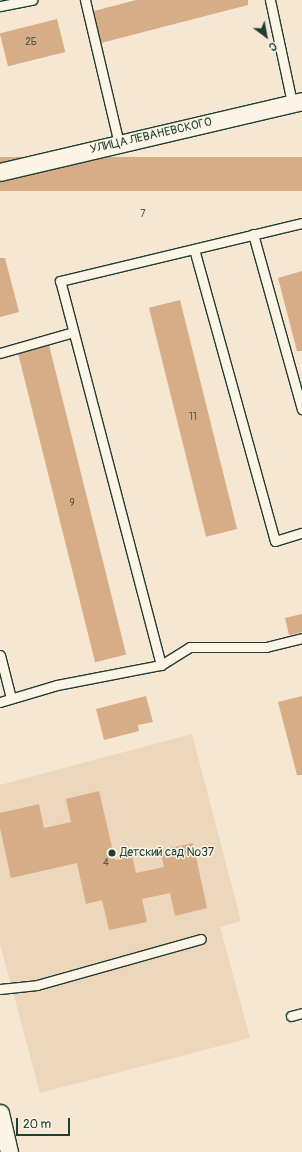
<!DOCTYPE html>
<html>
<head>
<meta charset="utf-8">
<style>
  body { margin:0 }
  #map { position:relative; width:302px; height:1152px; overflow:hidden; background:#f5e7d2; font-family:Pangolin,sans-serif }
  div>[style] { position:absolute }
  .built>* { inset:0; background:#ecd6bc }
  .building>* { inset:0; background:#d7ad88; transform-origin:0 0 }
  .roads { filter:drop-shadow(1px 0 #1f3d34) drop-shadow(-1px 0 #1f3d34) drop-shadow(0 1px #1f3d34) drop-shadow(0 -1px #1f3d34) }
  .lane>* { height:9px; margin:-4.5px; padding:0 4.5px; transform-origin:4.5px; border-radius:4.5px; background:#fcf5e5 }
  .street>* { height:17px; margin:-8.5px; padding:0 8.5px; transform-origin:8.5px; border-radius:8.5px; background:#fcf5e5 }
  .dots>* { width:11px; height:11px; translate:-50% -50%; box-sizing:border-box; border:2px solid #fcf5e5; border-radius:50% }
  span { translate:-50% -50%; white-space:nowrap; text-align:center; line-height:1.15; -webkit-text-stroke:3px #fcf5e5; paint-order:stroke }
  .number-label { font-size:10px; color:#4d5949 }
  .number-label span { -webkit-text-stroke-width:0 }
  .street-label { font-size:12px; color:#1f3d34 }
  .poi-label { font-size:12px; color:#1f3d34 }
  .left { translate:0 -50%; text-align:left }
  .north { position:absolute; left:246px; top:16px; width:40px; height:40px; -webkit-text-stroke:3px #fcf5e5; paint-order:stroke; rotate:148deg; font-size:11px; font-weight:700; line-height:16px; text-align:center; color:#1f3d34 }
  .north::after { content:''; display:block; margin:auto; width:14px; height:18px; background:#1f3d34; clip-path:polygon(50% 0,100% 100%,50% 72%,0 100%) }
  .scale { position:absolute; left:16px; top:1118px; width:54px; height:18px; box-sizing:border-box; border:2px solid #1f3d34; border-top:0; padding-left:5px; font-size:12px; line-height:14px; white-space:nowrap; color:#1f3d34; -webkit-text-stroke:3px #fcf5e5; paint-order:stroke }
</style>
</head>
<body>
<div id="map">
  <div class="built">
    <i style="clip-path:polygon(192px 734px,241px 921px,220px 927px,250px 1038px,40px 1093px,0 944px,0 785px)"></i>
  </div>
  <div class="building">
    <i style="clip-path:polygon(136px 0,248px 0,248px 5px,101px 43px,94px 11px)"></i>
    <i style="left:57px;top:19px;width:34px;height:59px;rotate:76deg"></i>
    <i style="left:302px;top:157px;width:34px;height:312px;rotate:90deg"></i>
    <i style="clip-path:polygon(0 258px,5px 258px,19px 312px,0 317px)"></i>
    <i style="clip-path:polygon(302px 271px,302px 351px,297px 351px,278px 278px)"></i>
    <i style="left:180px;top:300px;width:236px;height:32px;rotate:76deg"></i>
    <i style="left:49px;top:345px;width:319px;height:32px;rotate:76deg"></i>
    <i style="clip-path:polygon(302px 614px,302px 632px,289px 635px,285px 618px)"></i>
    <i style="clip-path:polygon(146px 696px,153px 722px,138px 725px,139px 731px,104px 740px,96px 709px)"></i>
    <i style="clip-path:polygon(302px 696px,302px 775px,297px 775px,278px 702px)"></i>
    <i style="clip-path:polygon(99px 791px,115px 860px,132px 856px,136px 873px,164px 867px,160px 850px,193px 843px,207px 908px,175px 916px,170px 893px,142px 899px,147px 922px,109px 930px,102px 900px,86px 904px,77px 863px,11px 878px,0 828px,0 813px,39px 804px,44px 828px,71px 822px,66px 799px)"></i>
  </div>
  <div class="roads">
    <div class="lane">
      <i style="left:85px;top:0;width:148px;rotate:76.7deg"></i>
      <i style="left:270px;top:0;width:105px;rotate:77.9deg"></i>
      <i style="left:0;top:6px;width:33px;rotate:-11deg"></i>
      <i style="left:253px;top:234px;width:182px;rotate:74.4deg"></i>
      <i style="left:194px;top:249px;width:303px;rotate:74.5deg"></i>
      <i style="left:275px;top:541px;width:28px;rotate:-17deg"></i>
      <i style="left:0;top:353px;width:76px;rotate:-16deg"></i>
      <i style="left:0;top:655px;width:44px;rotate:75.7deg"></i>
      <i style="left:161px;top:665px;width:34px;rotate:-32deg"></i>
      <i style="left:190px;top:647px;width:76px"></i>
      <i style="left:266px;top:647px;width:37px;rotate:-14deg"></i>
      <i style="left:0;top:702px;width:59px;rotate:-16.6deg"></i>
      <i style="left:57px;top:685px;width:106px;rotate:-10.9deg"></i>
      <i style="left:161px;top:665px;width:397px;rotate:-104.7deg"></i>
      <i style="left:60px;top:281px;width:249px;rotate:-13.5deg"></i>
      <i style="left:0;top:989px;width:37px;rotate:-6deg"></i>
      <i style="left:37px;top:985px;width:170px;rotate:-15.7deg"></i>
      <i style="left:291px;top:1016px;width:11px;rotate:-15deg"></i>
    </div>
    <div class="street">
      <i style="left:0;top:172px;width:310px;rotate:-13.2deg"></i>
      <i style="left:0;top:1113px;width:40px;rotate:77deg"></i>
    </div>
  </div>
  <div class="dots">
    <i style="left:112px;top:853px;background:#1f3d34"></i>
  </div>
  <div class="number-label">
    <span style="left:31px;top:43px">2Б</span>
    <span style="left:143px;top:215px">7</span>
    <span style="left:193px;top:418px">11</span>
    <span style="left:72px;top:504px">9</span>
    <span style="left:106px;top:864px">4</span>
  </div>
  <div class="street-label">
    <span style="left:151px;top:136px;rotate:-13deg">УЛИЦА ЛЕВАНЕВСКОГО</span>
  </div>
  <div class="poi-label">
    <span class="left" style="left:120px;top:853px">Детский сад №37</span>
  </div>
  <div class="north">С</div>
  <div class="scale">20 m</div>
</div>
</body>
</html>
